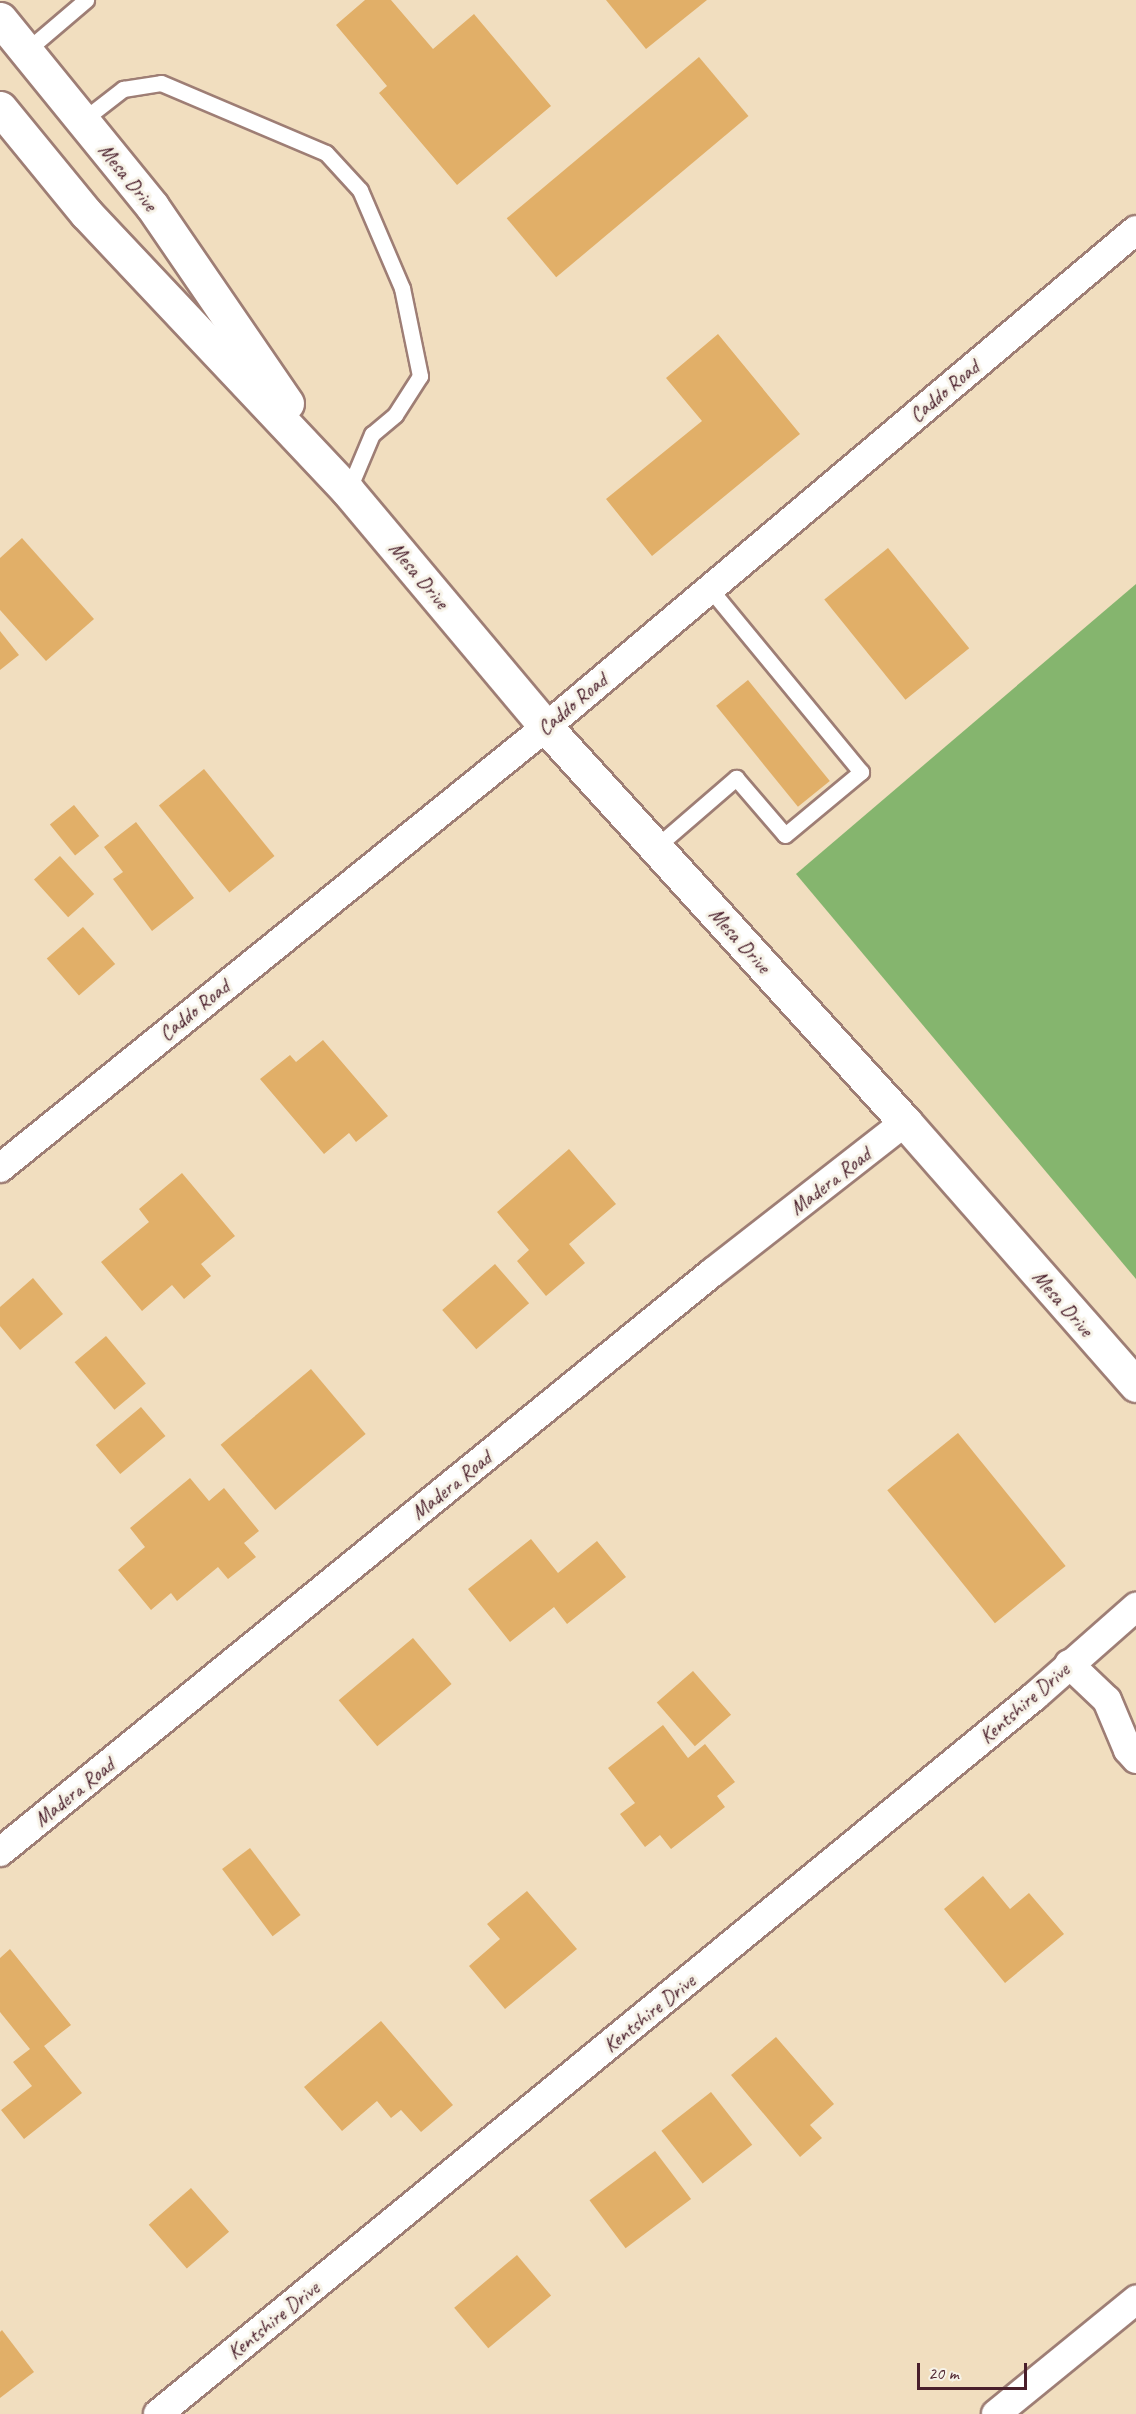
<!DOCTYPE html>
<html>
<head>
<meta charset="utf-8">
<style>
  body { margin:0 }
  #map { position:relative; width:1136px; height:2414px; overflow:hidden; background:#f1debf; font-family:Caveat,sans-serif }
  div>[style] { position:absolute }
  .forest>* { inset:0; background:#85b56e }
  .building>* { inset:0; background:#e1af68; transform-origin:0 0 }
  .roads { filter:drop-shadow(2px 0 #9e7e75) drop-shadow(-2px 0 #9e7e75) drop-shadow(0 2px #9e7e75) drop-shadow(0 -2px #9e7e75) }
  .lane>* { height:15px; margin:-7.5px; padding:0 7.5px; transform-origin:7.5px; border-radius:7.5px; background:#fff }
  .street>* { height:28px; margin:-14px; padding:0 14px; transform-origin:14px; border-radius:14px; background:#fff }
  .secondary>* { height:33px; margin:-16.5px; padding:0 16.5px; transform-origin:16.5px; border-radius:16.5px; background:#fff }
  span { translate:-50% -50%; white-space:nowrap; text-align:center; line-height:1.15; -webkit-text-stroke:6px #f7f3e8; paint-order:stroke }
  .street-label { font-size:21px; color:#4a1f2b }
  .scale { position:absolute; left:917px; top:2363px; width:110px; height:27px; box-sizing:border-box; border:3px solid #4a1f2b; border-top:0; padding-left:8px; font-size:18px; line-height:21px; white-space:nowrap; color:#4a1f2b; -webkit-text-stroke:4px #f7f3e8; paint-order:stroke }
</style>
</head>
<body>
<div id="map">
  <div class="forest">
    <i style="clip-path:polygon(1136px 584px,1136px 1279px,796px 874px)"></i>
  </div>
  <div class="building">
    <i style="clip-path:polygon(365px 0,391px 0,433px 49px,474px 14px,551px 106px,457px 185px,379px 93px,387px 86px,336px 25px)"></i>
    <i style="clip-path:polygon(606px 0,707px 0,646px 49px)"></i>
    <i style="left:699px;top:57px;width:77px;height:251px;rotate:50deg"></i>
    <i style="clip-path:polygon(718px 334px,800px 434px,652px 556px,606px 499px,702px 421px,666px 378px)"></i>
    <i style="clip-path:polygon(22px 538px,94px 619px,46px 661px,0 610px,0 558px)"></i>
    <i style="left:888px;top:548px;width:129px;height:82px;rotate:51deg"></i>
    <i style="clip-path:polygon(0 631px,19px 655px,0 670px)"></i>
    <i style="left:748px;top:680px;width:130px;height:41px;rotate:51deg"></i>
    <i style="left:204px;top:769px;width:112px;height:58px;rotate:51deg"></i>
    <i style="left:74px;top:805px;width:40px;height:31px;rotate:51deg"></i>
    <i style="clip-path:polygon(136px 822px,194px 898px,152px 931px,113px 879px,123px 872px,104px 847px)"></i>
    <i style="left:60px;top:856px;width:51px;height:35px;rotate:48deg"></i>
    <i style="left:83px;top:927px;width:49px;height:48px;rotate:49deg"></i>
    <i style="clip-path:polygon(323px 1040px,388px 1116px,356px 1142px,349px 1133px,324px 1154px,260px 1079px,290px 1055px,296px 1062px)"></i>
    <i style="clip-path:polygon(569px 1149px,616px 1204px,569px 1244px,585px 1263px,546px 1296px,517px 1261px,529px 1250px,497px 1212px)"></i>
    <i style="clip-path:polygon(182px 1173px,235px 1236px,201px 1264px,211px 1276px,184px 1299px,172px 1285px,142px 1311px,101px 1262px,149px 1222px,139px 1209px)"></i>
    <i style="left:495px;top:1264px;width:52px;height:70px;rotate:49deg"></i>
    <i style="clip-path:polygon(33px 1278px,63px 1314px,20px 1350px,0 1326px,0 1307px)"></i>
    <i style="left:106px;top:1336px;width:62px;height:41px;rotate:50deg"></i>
    <i style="left:311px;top:1369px;width:85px;height:118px;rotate:50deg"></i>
    <i style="left:141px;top:1407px;width:38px;height:59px;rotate:50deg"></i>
    <i style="left:958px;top:1433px;width:171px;height:91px;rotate:51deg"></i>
    <i style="clip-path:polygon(190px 1478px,209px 1501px,224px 1488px,259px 1531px,244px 1543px,256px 1557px,228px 1579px,218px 1567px,177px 1601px,171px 1593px,151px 1610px,118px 1570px,145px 1547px,130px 1528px)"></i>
    <i style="clip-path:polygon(531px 1539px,558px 1573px,597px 1541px,626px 1577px,567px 1624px,554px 1607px,510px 1642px,468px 1589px)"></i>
    <i style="left:413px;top:1638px;width:60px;height:97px;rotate:50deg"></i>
    <i style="left:693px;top:1671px;width:58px;height:48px;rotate:49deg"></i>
    <i style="clip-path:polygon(663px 1725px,688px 1758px,705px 1744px,735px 1782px,717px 1796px,725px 1807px,671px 1849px,660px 1835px,645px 1847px,620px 1814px,635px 1803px,608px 1768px)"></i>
    <i style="left:250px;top:1848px;width:84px;height:35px;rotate:53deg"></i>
    <i style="clip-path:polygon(983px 1876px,1010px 1909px,1029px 1893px,1064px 1934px,1005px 1983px,944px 1909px)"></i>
    <i style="clip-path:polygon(527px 1891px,577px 1949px,505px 2009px,469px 1966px,500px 1939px,487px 1924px)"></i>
    <i style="clip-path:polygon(10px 1949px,71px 2025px,44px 2046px,82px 2093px,24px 2139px,1px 2110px,32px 2086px,13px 2062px,30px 2049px,0 2012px,0 1958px)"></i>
    <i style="clip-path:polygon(381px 2021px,453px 2105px,421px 2132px,401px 2110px,391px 2118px,377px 2101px,342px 2131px,304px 2087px)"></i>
    <i style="clip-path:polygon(776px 2037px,834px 2104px,810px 2125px,822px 2138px,800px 2157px,731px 2075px)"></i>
    <i style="left:711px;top:2092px;width:67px;height:63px;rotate:52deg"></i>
    <i style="left:655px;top:2151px;width:60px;height:82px;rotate:53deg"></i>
    <i style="left:191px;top:2188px;width:58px;height:56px;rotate:49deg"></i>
    <i style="left:517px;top:2255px;width:53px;height:82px;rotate:50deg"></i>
    <i style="clip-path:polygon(2px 2330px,34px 2372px,0 2398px,0 2332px)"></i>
  </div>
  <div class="roads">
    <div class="lane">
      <i style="left:26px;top:51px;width:79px;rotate:-40.4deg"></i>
      <i style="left:83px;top:120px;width:51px;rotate:-37.8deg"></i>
      <i style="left:123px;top:89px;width:38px;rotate:-9deg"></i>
      <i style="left:161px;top:83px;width:179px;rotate:23deg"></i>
      <i style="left:326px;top:153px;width:50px;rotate:47.4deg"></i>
      <i style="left:360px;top:190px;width:107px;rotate:66.8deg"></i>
      <i style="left:402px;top:288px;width:90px;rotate:78.4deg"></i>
      <i style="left:420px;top:376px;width:46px;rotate:122.7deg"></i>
      <i style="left:395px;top:415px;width:30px;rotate:140deg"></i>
      <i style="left:372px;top:434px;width:62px;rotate:112.8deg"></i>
      <i style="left:656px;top:847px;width:106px;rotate:-40.8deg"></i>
      <i style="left:736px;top:778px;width:75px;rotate:49.3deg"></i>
      <i style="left:785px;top:835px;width:99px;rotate:-39.7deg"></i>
      <i style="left:861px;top:772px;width:237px;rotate:-129.5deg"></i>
    </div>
    <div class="street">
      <i style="left:0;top:1168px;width:702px;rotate:-38.93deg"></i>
      <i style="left:546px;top:727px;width:771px;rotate:-40.11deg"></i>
      <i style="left:1069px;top:1664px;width:52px;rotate:43.5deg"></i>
      <i style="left:1107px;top:1700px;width:54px;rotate:67.2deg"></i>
      <i style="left:1128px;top:1750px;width:12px;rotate:48deg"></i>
      <i style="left:0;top:1852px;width:919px;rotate:-39.13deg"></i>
      <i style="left:713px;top:1272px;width:244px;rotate:-38deg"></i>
      <i style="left:158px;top:2414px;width:1133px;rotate:-39.31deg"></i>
      <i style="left:1035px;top:1696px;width:135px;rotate:-41.4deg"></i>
      <i style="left:996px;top:2414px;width:181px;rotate:-39.2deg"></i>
    </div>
    <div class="secondary">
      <i style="left:0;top:19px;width:241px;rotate:50.9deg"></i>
      <i style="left:152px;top:206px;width:239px;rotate:55.6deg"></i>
      <i style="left:0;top:108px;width:136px;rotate:50.7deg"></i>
      <i style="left:86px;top:213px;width:382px;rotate:46.7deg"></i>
      <i style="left:348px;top:491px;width:308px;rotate:50deg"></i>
      <i style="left:546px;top:727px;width:534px;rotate:47.73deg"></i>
      <i style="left:905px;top:1122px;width:350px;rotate:48.7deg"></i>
    </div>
  </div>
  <div class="street-label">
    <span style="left:128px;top:177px;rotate:51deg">Mesa Drive</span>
    <span style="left:944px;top:391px;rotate:-40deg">Caddo Road</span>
    <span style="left:419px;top:575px;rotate:50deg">Mesa Drive</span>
    <span style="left:572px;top:704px;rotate:-40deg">Caddo Road</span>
    <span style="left:740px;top:940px;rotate:48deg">Mesa Drive</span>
    <span style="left:194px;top:1010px;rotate:-39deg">Caddo Road</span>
    <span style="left:830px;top:1181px;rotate:-38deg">Madera Road</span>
    <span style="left:1063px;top:1303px;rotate:49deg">Mesa Drive</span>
    <span style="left:451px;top:1485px;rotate:-39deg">Madera Road</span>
    <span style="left:1024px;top:1703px;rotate:-41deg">Kentshire Drive</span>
    <span style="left:74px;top:1792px;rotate:-39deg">Madera Road</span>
    <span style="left:649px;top:2013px;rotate:-39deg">Kentshire Drive</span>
    <span style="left:273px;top:2320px;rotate:-39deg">Kentshire Drive</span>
  </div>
  <div class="scale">20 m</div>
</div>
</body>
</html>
